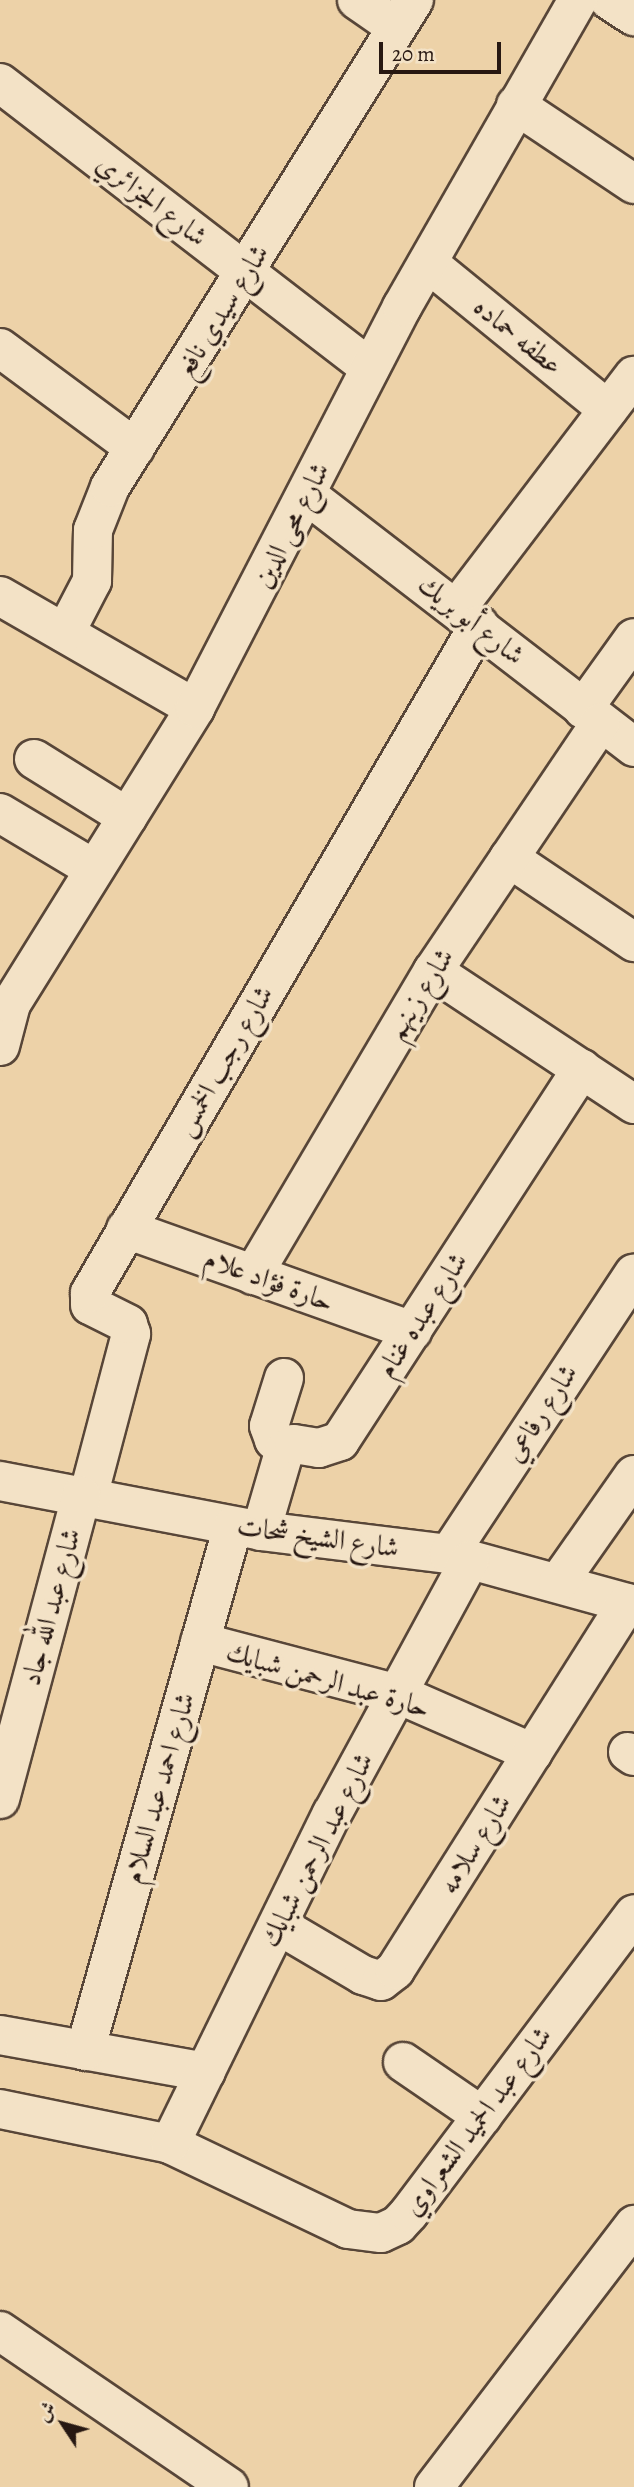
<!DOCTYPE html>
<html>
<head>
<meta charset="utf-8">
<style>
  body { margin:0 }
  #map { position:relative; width:634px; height:2487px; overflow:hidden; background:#edd2a8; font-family:Alegreya,Amiri,serif }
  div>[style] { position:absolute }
  .roads { filter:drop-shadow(2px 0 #584638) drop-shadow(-2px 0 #584638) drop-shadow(0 2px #584638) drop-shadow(0 -2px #584638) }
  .minor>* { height:38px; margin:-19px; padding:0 19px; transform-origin:19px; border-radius:19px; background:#f3e2c6 }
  span { translate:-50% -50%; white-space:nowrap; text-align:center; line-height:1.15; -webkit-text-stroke:7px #f3e2c6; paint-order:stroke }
  .street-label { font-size:28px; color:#271812 }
  .north { position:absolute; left:28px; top:2389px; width:70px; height:70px; -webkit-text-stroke:5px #f3e2c6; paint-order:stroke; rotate:306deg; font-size:19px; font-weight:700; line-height:28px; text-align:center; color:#271812 }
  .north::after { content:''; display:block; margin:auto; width:24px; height:32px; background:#271812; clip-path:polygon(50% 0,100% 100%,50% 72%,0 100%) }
  .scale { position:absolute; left:379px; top:42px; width:122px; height:32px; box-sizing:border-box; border:4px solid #271812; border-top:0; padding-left:9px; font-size:21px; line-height:24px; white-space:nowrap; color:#271812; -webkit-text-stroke:5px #f3e2c6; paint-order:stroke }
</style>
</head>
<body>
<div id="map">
  <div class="roads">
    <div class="minor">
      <i style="left:357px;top:0;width:47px;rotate:34.7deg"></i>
      <i style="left:609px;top:0;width:30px;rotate:33deg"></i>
      <i style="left:0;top:83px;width:467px;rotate:37.6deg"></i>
      <i style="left:516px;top:105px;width:142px;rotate:33.8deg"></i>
      <i style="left:428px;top:263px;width:232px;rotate:39.2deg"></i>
      <i style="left:0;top:348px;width:168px;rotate:36.5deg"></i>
      <i style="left:307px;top:495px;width:413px;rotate:37.6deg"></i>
      <i style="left:0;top:596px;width:225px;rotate:29.9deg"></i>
      <i style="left:457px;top:608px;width:292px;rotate:-52.7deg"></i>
      <i style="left:65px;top:633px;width:59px;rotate:-62.6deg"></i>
      <i style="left:92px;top:581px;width:51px;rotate:-88.9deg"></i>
      <i style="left:93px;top:530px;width:46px;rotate:-68.4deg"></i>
      <i style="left:110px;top:487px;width:574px;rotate:-58.03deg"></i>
      <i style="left:583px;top:709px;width:87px;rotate:-54.3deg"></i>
      <i style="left:34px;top:759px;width:110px;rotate:31.9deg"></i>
      <i style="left:0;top:813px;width:109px;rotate:30.8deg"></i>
      <i style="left:509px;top:858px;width:151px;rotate:33.9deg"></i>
      <i style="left:433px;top:971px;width:241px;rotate:33.5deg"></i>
      <i style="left:0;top:1046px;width:43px;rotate:-75.3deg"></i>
      <i style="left:11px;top:1004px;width:349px;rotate:-58.1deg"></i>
      <i style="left:195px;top:708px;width:451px;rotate:-62.7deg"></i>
      <i style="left:402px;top:307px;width:354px;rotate:-60.2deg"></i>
      <i style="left:126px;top:1229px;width:304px;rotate:19.6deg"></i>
      <i style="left:253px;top:1275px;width:353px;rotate:-59.4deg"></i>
      <i style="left:433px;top:971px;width:300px;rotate:-56deg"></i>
      <i style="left:284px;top:1378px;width:50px;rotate:107.4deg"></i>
      <i style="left:269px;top:1426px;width:15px;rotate:70deg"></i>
      <i style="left:274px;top:1440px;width:14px;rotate:39deg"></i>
      <i style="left:0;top:1481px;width:266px;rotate:10.8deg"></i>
      <i style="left:261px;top:1531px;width:189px;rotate:7deg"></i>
      <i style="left:449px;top:1554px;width:192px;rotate:15.4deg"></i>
      <i style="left:88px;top:1497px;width:169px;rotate:-75.2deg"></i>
      <i style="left:131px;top:1334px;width:10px;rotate:-107deg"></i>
      <i style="left:128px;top:1324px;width:42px;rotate:-153.4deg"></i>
      <i style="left:90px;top:1305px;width:12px;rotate:-90deg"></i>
      <i style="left:90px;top:1293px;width:773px;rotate:-59.79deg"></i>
      <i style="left:261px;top:1531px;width:85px;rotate:-73.7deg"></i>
      <i style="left:285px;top:1449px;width:10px;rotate:-29deg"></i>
      <i style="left:294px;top:1444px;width:25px;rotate:9deg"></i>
      <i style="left:319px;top:1448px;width:22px;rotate:-18deg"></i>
      <i style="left:340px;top:1441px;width:444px;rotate:-57deg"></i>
      <i style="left:449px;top:1554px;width:336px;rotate:-56.6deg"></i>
      <i style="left:558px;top:1583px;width:132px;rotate:-54.9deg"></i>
      <i style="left:200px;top:1642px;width:205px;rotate:14.7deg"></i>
      <i style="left:398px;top:1694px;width:147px;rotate:23.6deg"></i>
      <i style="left:628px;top:1752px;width:7px;rotate:34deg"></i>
      <i style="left:0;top:1799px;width:314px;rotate:-75deg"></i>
      <i style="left:278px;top:1925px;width:99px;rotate:30.5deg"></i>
      <i style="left:363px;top:1975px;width:19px;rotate:18deg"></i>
      <i style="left:381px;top:1981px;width:18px;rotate:-38deg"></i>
      <i style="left:395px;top:1970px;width:434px;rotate:-57.7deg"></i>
      <i style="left:0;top:2035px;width:209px;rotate:10.2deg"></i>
      <i style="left:85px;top:2051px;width:545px;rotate:-74.26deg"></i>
      <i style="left:403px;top:2062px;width:96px;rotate:34.4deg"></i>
      <i style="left:0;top:2109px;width:174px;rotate:11.6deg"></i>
      <i style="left:170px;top:2144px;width:197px;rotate:25.5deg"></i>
      <i style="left:348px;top:2229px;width:33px;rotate:7deg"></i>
      <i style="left:381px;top:2233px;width:19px;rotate:-25deg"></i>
      <i style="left:398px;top:2225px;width:16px;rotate:-47deg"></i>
      <i style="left:409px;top:2213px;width:374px;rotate:-53deg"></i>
      <i style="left:170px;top:2144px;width:368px;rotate:-63.9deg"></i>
      <i style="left:332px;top:1814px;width:289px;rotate:-61.5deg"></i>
      <i style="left:0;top:2331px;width:277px;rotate:34.3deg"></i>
      <i style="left:434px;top:2487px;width:330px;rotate:-52.6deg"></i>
    </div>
  </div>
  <div class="street-label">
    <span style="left:152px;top:200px;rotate:38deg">شارع الجزائري</span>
    <span style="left:222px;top:311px;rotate:-58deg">شارع سيدي نافع</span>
    <span style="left:518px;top:336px;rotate:39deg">عطفه حماده</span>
    <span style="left:291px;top:525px;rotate:-63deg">شارع محى الدين</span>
    <span style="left:471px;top:620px;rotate:38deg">شارع أبو بريك</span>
    <span style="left:420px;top:994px;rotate:-58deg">شارع زينهم</span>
    <span style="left:224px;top:1061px;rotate:-60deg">شارع رجب الخمس</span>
    <span style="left:269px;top:1280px;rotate:20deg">حارة فؤاد علام</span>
    <span style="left:422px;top:1315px;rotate:-57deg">شارع عبده غنام</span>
    <span style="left:541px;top:1413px;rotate:-57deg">شارع رفاعي</span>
    <span style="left:318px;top:1537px;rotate:8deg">شارع الشيخ شحات</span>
    <span style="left:51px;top:1607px;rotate:-75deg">شارع عبد الله جاد</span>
    <span style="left:328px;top:1680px;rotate:16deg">حارة عبد الرحمن شبايك</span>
    <span style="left:159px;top:1788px;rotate:-74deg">شارع احمد عبد السلام</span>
    <span style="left:475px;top:1844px;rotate:-58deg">شارع سلامه</span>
    <span style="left:317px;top:1850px;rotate:-63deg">شارع عبد الرحمن شبايك</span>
    <span style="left:477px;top:2121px;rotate:-53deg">شارع عبد الحميد الشعراوي</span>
  </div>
  <div class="north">ش</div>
  <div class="scale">20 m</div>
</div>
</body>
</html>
